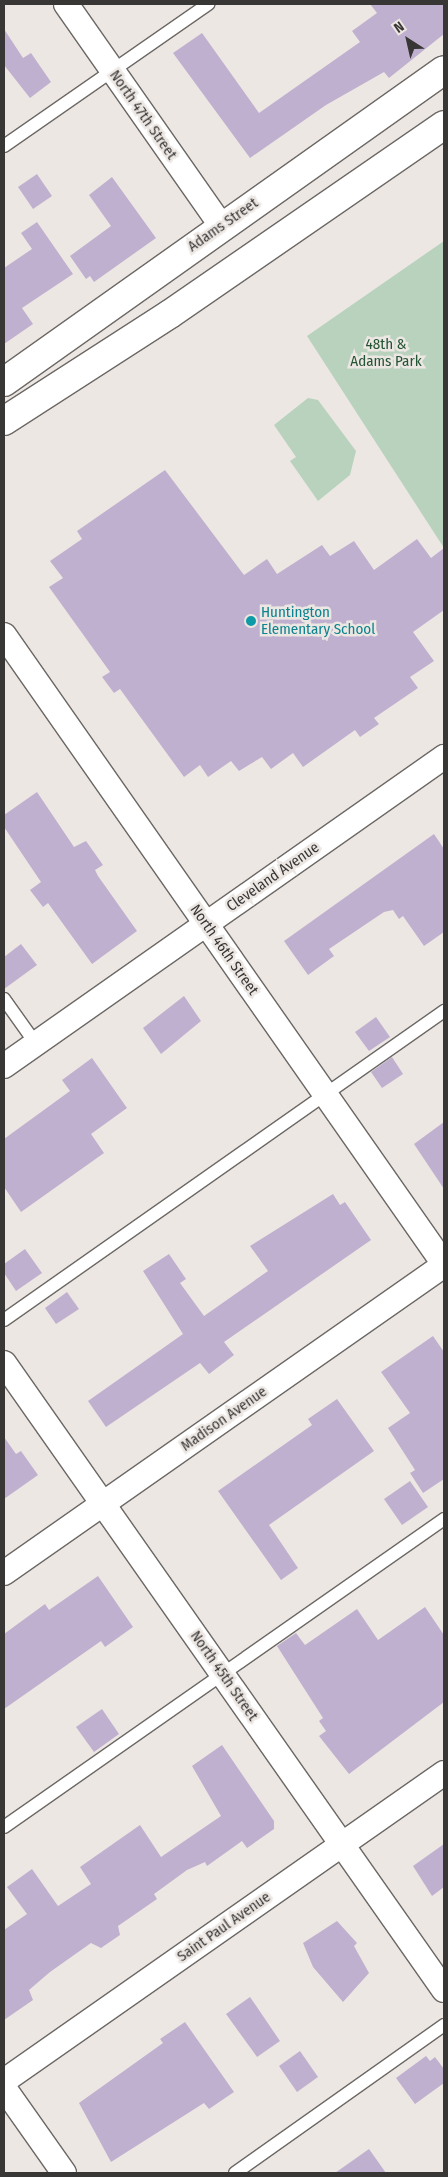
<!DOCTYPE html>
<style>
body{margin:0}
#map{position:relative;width:448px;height:2177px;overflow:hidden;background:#ece7e3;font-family:"Fira Sans Condensed",sans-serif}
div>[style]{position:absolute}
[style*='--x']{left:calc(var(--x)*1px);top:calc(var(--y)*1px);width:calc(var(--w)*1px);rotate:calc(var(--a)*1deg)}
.green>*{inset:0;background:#b8d2be}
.building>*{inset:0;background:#c0b0cf}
.roads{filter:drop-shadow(1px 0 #6c6865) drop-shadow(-1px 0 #6c6865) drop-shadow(0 1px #6c6865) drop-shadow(0 -1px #6c6865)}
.lane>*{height:12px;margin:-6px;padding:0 6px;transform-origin:6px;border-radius:6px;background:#fff}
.street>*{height:24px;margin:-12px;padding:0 12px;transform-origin:12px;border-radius:12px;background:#fff}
.secondary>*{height:28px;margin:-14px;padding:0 14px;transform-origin:14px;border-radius:14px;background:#fff}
.dots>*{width:14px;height:14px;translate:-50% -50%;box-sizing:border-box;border:2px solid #ece7e3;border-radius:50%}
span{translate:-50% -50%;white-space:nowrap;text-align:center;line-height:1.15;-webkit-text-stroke:5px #ece7e3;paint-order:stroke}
.street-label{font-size:15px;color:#393736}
.park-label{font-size:15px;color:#235434}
.culture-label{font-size:15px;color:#0d838f}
.left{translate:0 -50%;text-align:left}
.frame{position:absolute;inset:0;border:5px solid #393736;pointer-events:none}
.north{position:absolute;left:383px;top:15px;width:50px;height:50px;-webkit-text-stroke:4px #ece7e3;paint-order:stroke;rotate:325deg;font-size:14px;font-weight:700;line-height:20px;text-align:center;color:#393736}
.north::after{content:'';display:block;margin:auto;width:18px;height:22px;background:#393736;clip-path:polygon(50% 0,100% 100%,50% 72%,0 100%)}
</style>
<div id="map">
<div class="green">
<i style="clip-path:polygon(444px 241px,444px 548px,307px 336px)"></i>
<i style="clip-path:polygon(308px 398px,318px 400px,356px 451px,350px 475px,318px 501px,290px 461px,296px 457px,274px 425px)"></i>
</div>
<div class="building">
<i style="clip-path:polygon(370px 4px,444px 4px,444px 34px,389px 78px,384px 72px,326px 105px,250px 158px,173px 53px,202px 33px,259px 113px,360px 42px,352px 31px,377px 13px)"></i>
<i style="clip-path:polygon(4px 29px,23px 58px,31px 53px,51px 82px,30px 98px,4px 65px)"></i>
<i style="clip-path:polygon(37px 174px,52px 196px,33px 209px,18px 187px)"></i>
<i style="clip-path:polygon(112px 177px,156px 238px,94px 282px,90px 276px,86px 279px,70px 256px,111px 226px,89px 195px)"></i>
<i style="clip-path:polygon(37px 222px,73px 274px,22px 308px,33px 324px,4px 344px,4px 268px,32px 249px,21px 233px)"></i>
<i style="clip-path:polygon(165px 470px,244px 575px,267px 559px,277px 574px,322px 545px,330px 556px,354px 541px,374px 570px,417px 539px,431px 558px,444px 548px,444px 610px,413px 632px,434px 661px,410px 677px,418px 688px,374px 718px,379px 724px,360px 737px,355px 730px,303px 767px,293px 753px,271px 769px,262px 757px,239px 771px,231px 761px,208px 777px,200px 765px,184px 777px,120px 689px,114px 693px,102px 677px,110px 672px,49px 587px,63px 578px,50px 561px,82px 539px,77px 531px)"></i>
<i style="clip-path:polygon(37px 792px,74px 847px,86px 841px,103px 865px,95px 870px,98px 876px,137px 931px,92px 964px,48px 903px,43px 907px,30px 890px,41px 882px,4px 827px,4px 815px)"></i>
<i style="clip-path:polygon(434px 834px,444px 849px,444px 932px,424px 946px,403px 916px,399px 919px,393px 910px,384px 912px,329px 949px,334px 956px,308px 975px,284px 941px)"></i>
<i style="clip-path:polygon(21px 944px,37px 965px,4px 989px,4px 957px)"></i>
<i style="clip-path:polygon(184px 996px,201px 1021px,161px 1054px,143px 1028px)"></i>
<i style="clip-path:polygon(376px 1017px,390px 1037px,369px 1051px,355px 1032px)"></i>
<i style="clip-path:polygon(392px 1057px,403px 1074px,382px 1088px,371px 1072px)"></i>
<i style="clip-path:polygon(92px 1058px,127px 1108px,91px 1134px,104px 1153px,21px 1212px,4px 1187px,4px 1139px,70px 1091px,62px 1080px)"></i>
<i style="clip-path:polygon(444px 1122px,444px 1189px,414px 1144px)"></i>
<i style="clip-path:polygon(333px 1194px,340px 1205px,345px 1202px,371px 1240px,224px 1342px,234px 1355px,209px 1374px,200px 1363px,106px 1427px,88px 1401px,183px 1334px,143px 1271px,169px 1254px,186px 1279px,180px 1283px,204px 1316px,268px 1271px,250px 1246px)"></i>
<i style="clip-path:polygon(25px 1249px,42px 1273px,16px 1291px,4px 1273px,4px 1264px)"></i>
<i style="clip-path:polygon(67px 1292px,79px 1309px,56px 1324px,45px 1308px)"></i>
<i style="clip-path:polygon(433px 1336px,444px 1352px,444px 1479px,423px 1493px,410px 1473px,415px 1470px,388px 1428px,410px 1413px,381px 1372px)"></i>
<i style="clip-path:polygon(337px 1399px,374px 1451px,269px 1525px,298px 1568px,281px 1580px,218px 1491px,312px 1425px,308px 1419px)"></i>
<i style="clip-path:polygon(4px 1437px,16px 1454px,21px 1451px,38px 1475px,4px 1499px)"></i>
<i style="clip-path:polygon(410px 1481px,428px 1507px,402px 1525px,384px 1499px)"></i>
<i style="clip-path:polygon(98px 1576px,133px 1627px,105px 1647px,101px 1641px,4px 1709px,4px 1634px,45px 1604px,49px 1610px)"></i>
<i style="clip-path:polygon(425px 1607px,444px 1635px,444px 1702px,349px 1774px,319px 1736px,326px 1731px,319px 1721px,323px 1718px,277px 1646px,296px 1633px,305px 1645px,357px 1609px,378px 1640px)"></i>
<i style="clip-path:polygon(102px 1709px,119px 1734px,94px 1752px,76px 1727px)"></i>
<i style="clip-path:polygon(222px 1745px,274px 1821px,274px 1829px,247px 1848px,242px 1841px,207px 1866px,205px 1862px,187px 1870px,154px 1894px,157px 1899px,118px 1926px,120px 1935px,101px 1948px,91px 1943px,50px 1972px,29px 1990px,33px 2000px,4px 2020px,4px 1930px,27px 1914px,7px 1887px,32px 1869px,58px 1906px,91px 1884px,80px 1867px,140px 1825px,161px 1857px,221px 1816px,192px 1766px)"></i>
<i style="clip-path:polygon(444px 1844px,444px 1887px,432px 1896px,413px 1866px)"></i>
<i style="clip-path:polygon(337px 1921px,357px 1943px,354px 1946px,369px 1973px,343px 2002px,313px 1967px,303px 1943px)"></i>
<i style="clip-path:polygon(250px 1997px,280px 2041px,257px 2057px,226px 2014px)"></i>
<i style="clip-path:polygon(185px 2022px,234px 2092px,209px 2109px,204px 2103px,111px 2162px,79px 2103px,163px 2043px,160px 2039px)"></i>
<i style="clip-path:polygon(300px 2051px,318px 2077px,297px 2092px,279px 2066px)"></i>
<i style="clip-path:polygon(426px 2056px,430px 2061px,435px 2057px,444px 2069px,444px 2083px,415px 2104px,396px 2078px)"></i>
<i style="clip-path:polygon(369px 2149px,386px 2173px,335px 2173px)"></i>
</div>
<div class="roads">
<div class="lane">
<i style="--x:4;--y:146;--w:249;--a:-34.8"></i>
<i style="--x:4;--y:999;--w:55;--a:54.6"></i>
<i style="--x:4;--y:1320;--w:538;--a:-35.08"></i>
<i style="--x:4;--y:1827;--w:537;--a:-34.99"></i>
<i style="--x:235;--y:2173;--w:256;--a:-35.3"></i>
</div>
<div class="street">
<i style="--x:66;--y:4;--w:270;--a:55"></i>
<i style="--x:4;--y:635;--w:768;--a:55.03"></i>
<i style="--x:4;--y:1066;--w:538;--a:-35.08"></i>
<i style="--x:4;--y:1363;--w:766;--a:54.94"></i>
<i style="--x:4;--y:1573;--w:537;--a:-34.99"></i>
<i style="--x:4;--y:2081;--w:537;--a:-34.99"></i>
<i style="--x:4;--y:2088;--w:104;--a:54.8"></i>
</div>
<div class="secondary">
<i style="--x:4;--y:382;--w:539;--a:-35.34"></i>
<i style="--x:4;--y:421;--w:197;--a:-32.8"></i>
<i style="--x:170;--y:314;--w:333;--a:-34.6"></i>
</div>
</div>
<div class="dots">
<i style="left:251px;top:621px;background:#0f9aa8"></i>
</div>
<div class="street-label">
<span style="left:143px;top:115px;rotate:55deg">North 47th Street</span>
<span style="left:223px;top:225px;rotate:-35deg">Adams Street</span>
<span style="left:273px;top:877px;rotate:-35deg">Cleveland Avenue</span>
<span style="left:224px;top:950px;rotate:55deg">North 46th Street</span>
<span style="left:224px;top:1419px;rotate:-35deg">Madison Avenue</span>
<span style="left:224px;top:1676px;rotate:55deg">North 45th Street</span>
<span style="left:224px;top:1927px;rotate:-35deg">Saint Paul Avenue</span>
</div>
<div class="park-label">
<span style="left:386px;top:353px">48th &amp;<br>Adams Park</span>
</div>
<div class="culture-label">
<span class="left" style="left:261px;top:621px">Huntington<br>Elementary School</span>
</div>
<div class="frame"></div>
<div class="north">N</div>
</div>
